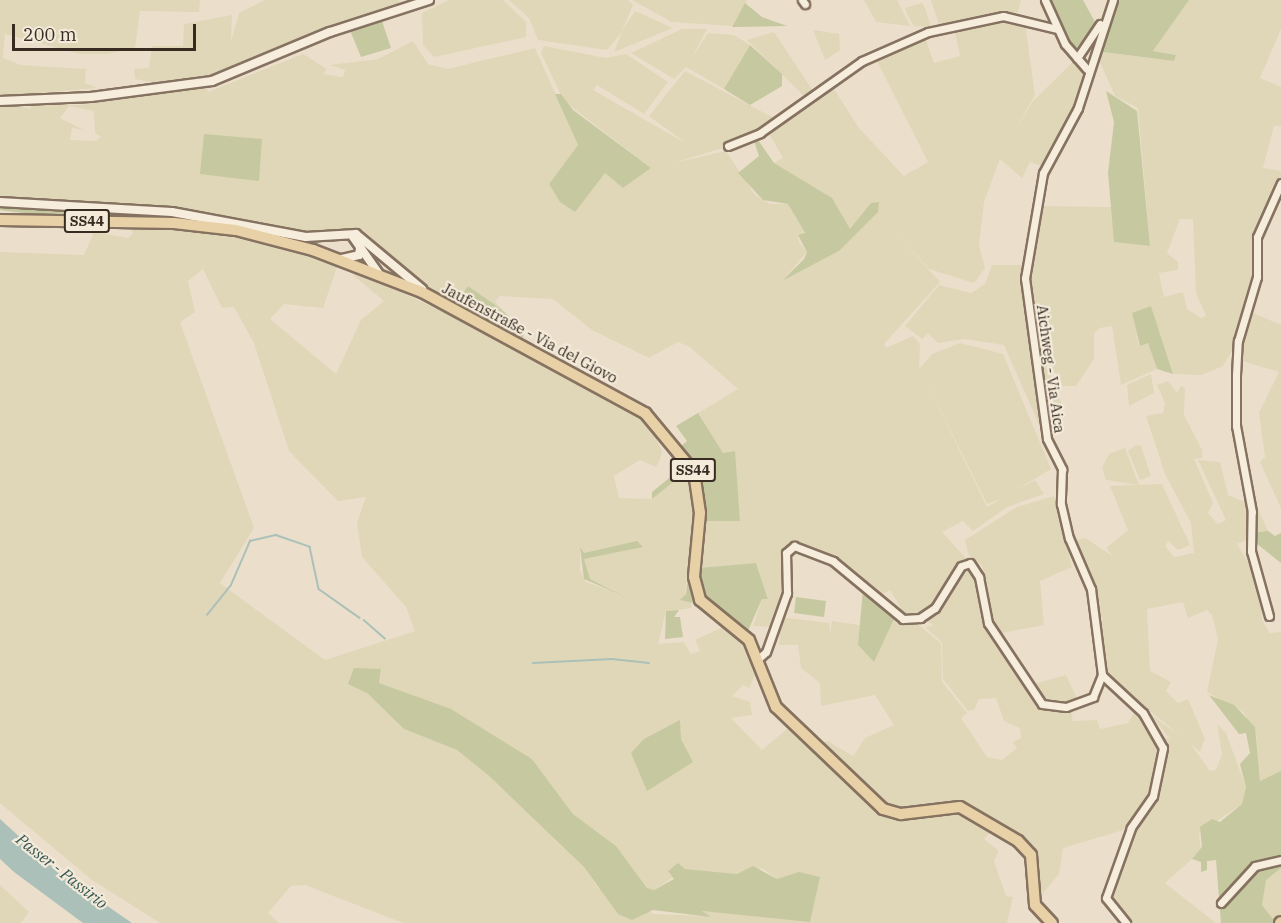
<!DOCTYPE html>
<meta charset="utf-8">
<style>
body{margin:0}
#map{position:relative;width:1281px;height:923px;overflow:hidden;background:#ebdfcb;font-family:"IBM Plex Serif",serif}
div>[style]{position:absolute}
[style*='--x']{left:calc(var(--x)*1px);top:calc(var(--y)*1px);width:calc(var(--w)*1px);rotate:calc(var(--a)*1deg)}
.farmland>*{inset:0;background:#e0d7b9}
.green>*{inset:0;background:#c6c89f}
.water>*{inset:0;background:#abc0b8}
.stream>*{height:1.5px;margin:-0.75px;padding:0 0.75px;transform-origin:0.75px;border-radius:0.75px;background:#abc0b8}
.roads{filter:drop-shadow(2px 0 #867260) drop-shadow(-2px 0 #867260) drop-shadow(0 2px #867260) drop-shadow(0 -2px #867260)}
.minor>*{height:7px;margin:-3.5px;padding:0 3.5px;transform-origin:3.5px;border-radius:3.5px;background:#f6eddd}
.tertiary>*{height:8px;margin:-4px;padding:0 4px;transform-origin:4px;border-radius:4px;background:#f6eddd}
.primary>*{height:10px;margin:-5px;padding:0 5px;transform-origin:5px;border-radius:5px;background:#e9d1a7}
span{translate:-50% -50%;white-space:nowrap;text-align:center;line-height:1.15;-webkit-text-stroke:4.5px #f3eada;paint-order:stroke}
.shield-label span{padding:2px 4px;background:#f3eada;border:2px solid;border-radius:4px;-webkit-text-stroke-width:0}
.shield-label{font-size:14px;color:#382c22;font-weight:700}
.street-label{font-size:15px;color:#382c22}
.water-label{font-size:16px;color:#335652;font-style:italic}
.scale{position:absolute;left:12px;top:24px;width:184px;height:27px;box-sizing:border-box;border:3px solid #382c22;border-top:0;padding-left:8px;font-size:18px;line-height:21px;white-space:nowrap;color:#382c22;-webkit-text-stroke:4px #f3eada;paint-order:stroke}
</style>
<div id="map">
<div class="farmland">
<i style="clip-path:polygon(0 0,200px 0,199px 12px,140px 11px,135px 48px,108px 54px,80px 54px,5px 34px,3px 58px,21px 65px,86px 69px,85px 83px,98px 88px,0 96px)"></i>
<i style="clip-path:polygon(265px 0,399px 0,400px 9px,242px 70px,151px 91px,151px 82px,135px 79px,134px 69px,149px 68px,152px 46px,183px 46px,184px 24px,232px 15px,231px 42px,239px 13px)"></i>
<i style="clip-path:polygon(449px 0,503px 0,526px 22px,526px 37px,434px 57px,423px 45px,422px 13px)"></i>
<i style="clip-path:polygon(509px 0,628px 0,633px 5px,622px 31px,635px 11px,673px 28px,614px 52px,622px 32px,607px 50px,538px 40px,529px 18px)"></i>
<i style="clip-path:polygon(632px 0,747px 0,732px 26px,672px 22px)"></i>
<i style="clip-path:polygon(864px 0,897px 0,910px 26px,876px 22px)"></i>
<i style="clip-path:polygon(931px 0,1021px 0,1018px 12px,939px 25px)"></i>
<i style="clip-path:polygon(evenodd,1189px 0,1281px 0,1281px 29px,1260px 78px,1281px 87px,1281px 126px,1274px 126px,1263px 168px,1281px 171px,1281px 195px,1275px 193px,1262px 218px,1249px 311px,1281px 325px,1281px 508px,1260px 462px,1265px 457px,1259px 413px,1279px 372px,1242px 361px,1240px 338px,1223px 366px,1201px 375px,1173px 374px,1151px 306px,1134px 321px,1139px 346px,1148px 343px,1157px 369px,1121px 385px,1112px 326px,1100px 328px,1094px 333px,1094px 359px,1076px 386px,1063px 386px,1040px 347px,1062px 405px,1049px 410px,1044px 399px,1025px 291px,1039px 206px,1112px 207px,1115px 242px,1150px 246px,1138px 108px,1115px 96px,1095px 51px,1174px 61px,1175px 55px,1153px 51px,1189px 0,1180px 219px,1193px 219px,1196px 293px,1206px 316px,1201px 318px,1187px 309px,1183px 292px,1164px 297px,1159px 273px,1178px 270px,1178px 262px,1167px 253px,1180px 219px)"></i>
<i style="clip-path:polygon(922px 3px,925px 8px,931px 27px,914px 26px,907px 14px,905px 8px)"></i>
<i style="clip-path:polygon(evenodd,1012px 20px,1025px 23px,1035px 95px,1014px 132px,1033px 101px,1075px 60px,1087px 69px,1081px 97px,1045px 167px,1030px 162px,1022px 178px,1000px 159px,984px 202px,979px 245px,985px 268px,974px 283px,929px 269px,888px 225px,940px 282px,884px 344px,886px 348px,913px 336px,920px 344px,919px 369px,932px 354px,960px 343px,1003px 354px,1051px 469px,1016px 490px,1035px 480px,1044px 494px,1007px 507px,973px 531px,963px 521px,942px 532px,972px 565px,986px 617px,1030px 685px,1066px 675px,1079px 703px,1073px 705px,1072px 721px,1097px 720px,1100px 729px,1128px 723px,1137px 708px,1162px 742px,1156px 786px,1166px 751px,1161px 737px,1170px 739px,1150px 714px,1190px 743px,1210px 771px,1216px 770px,1222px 754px,1217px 724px,1226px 733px,1246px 787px,1242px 804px,1199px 833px,1201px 851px,1165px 883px,1216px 923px,1126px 923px,1109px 908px,1106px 901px,1130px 828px,1063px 848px,1059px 874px,1043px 893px,1034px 892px,1030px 855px,992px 831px,984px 839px,999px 851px,994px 861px,1006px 896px,1013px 897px,1007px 923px,403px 923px,305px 885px,291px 886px,268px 913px,279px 923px,160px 923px,92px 880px,0 803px,0 252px,84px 255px,94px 232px,128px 238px,133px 233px,130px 227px,225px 232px,338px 264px,323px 308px,284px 304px,270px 319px,336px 374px,361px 320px,384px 301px,354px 276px,354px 270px,524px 350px,647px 418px,662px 451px,660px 460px,656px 467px,640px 460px,614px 476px,619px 498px,652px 499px,682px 475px,689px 482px,695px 513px,684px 601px,691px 602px,692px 608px,666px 611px,658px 644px,684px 642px,691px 654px,700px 651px,695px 640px,725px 626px,748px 644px,757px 671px,749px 688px,743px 685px,732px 696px,750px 702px,752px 715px,731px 718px,762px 750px,793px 724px,818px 744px,828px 741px,853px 756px,865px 738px,894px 725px,875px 695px,821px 706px,820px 683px,801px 668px,798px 645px,779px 645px,781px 617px,829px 623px,830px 634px,832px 621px,860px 625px,858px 645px,874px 661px,894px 619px,915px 622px,941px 643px,942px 682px,967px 713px,961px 718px,987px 757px,1002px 760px,1017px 748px,1013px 742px,1021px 738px,1020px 728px,1004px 721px,996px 698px,979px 699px,974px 710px,968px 711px,943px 679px,942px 642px,925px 627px,934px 626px,922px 617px,893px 613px,901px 608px,890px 590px,881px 595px,882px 600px,843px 568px,789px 548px,788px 586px,775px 627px,753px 626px,762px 599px,768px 598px,756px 563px,699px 568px,705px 521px,740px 521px,734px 451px,723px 454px,698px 413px,738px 389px,690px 347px,678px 342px,649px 358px,592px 330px,553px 299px,500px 296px,495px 301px,501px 309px,468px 286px,456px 304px,416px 279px,363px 230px,302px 233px,174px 209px,0 198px,0 101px,31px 109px,31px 105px,81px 105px,207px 86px,208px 92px,303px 54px,327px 69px,323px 74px,343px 77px,345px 70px,330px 65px,378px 59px,413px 41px,428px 64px,447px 69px,535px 48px,578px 145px,549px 184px,606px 173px,623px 188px,651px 168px,564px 101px,541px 53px,544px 46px,606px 58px,626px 54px,668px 82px,644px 114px,597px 85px,593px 90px,687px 144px,649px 116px,685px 71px,774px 118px,740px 143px,673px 163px,726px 151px,755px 195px,770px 204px,788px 204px,805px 234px,798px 235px,799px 242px,807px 252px,782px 281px,839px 251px,875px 206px,850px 230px,832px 199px,774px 163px,783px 158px,767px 130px,831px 84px,858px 127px,904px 176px,928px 162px,875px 57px,925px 37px,934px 63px,960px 56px,955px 32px,1012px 20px,69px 106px,94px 111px,95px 133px,101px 137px,96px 141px,70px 140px,72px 128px,84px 130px,60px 118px,69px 106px,1012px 20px,203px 269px,222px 308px,234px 307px,254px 343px,289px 451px,338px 501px,366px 497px,357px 523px,362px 557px,406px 607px,415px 631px,325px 660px,220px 583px,254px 528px,180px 322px,195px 312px,188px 281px,203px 269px,1012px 20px,921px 371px,987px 504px,1001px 499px,987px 507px,921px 371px,1012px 20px,625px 546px,642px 547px,584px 559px,590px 579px,622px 594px,586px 582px,580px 570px,580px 547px,584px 553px,625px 546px,1012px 20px,354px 669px,381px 669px,379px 683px,451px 710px,532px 759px,573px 814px,616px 846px,647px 888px,654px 890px,685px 869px,737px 874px,762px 868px,777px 879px,799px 872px,714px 912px,699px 911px,708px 916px,654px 914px,598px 888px,584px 867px,488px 775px,457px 750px,404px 729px,367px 693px,354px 669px)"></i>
<i style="clip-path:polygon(682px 29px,707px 29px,691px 59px,708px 33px,734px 35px,750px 45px,724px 89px,686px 67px,674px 79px,631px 53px)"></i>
<i style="clip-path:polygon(813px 30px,839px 34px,840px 50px,825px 60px)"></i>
<i style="clip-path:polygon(774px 32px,813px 91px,805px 97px,747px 40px)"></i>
<i style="clip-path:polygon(992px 265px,1023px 265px,1042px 431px,1004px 345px,964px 339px,938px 343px,928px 333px,922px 339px,905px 326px,939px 285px,971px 293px,985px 284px)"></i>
<i style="clip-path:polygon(1151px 374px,1154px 393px,1129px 406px,1127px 385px)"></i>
<i style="clip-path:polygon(1168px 381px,1177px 393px,1181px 386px,1185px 388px,1184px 415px,1202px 450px,1202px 458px,1194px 459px,1213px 503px,1208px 513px,1218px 524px,1226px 520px,1198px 460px,1220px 462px,1228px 495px,1257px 507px,1268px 531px,1237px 544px,1258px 580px,1262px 620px,1270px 633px,1281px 632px,1281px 771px,1260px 782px,1256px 732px,1243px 712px,1207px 692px,1218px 639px,1212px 615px,1207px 610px,1188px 618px,1183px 602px,1147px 609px,1150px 671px,1171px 682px,1166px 691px,1178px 703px,1188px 699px,1205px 739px,1200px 752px,1145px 707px,1116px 693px,1102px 675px,1095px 622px,1103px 621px,1070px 542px,1085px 538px,1113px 556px,1106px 548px,1128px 530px,1110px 486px,1162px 484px,1190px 545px,1178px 550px,1168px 541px,1165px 546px,1174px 557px,1194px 553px,1191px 523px,1165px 474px,1146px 416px,1163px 413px,1165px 403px,1157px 385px)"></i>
<i style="clip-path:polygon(1136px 445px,1141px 446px,1151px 476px,1140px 480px,1128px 451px)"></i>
<i style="clip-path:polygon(1125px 448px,1139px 485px,1106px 480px,1102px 467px,1109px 454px)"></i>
<i style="clip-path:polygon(1054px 496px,1072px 567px,1040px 581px,1044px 625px,1002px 633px,994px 627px,982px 566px,968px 554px,965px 540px,1017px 507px)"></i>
<i style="clip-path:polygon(1281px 868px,1281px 919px,1276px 923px,1262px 905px,1266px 879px)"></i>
<i style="clip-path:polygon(0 885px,29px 912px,21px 923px,0 923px)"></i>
</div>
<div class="green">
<i style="clip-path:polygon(1048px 0,1083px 0,1096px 24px,1074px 51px)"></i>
<i style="clip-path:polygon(1113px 0,1189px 0,1153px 51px,1176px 55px,1174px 61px,1095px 51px)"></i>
<i style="clip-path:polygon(745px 3px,762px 17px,787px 26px,732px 27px)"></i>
<i style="clip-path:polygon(381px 18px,391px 48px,361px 57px,349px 28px)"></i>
<i style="clip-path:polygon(750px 45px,782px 74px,782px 86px,750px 105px,724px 89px)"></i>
<i style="clip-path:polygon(1106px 91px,1137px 111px,1150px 246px,1114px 242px,1108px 173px,1114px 122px)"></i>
<i style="clip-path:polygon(555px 94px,561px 94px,573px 110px,651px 168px,623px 188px,605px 173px,575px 212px,560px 202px,549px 184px,578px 145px)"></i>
<i style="clip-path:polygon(204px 134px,262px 139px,259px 181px,200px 174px)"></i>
<i style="clip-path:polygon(758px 140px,774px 163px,832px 198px,850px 229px,871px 203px,879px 202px,878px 212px,839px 251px,782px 281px,804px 259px,807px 252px,798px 235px,805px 233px,788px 204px,763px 200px,738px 173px,759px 156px,754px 141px)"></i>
<i style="clip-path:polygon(0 205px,182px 217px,182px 218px,47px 216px,0 210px)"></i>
<i style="clip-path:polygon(468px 286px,501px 309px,524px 331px,523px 338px,456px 304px)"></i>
<i style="clip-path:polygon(1151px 306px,1173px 374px,1157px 369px,1148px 343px,1140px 346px,1132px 313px)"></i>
<i style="clip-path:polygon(698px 413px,723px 453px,735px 451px,740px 521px,705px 521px,699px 470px,681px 446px,687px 441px,676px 426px)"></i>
<i style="clip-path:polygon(684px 466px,693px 485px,697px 519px,693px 603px,680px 600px,686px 594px,695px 513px,690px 482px,682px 475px,652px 499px,652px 492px)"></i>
<i style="clip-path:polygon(1268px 531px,1275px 536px,1281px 533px,1281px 563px,1252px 540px,1252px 533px)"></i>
<i style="clip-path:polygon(637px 541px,643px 547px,584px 559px,590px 579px,624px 596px,584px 579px,580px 547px,584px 553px)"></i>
<i style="clip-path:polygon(756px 563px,768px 599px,762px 599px,747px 633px,708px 604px,699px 568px)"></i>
<i style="clip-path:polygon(863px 589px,894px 619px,874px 662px,858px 645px)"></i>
<i style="clip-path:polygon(796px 597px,826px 601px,824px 617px,794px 613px)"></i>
<i style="clip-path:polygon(679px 610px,674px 617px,680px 617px,683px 637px,665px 639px,666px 611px)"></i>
<i style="clip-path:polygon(354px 668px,381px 669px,379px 683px,451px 709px,532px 759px,573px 814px,616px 846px,647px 888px,654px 890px,674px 879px,668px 871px,678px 863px,685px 869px,737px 874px,753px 866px,777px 879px,799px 872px,820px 877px,810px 922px,702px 911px,711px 917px,653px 910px,632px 920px,618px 914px,584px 867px,488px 775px,457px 750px,404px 729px,367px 693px,348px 684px)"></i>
<i style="clip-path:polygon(1209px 695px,1234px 705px,1255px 727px,1260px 781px,1281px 771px,1281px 868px,1266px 880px,1262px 905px,1276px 923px,1221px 923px,1216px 860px,1207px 861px,1207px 870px,1201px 872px,1201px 862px,1192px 859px,1202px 847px,1200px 827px,1212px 819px,1220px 822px,1242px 804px,1246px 787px,1240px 764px,1250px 753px,1246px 733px,1239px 734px)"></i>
<i style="clip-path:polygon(680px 720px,681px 739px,693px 762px,647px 791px,631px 753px,644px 739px)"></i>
</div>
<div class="water">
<i style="clip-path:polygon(0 819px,58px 872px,132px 923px,83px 923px,14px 872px,0 859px)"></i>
</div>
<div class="stream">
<i style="--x:207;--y:615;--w:38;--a:-51"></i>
<i style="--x:231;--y:585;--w:48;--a:-66.6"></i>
<i style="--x:250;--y:541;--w:27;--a:-13"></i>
<i style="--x:276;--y:535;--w:36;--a:19"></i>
<i style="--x:310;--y:547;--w:43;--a:77.9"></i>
<i style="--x:319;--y:589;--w:50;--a:35.3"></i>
<i style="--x:364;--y:620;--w:28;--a:41"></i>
<i style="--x:533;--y:663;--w:79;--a:-2.9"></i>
<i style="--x:612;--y:659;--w:37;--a:6"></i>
</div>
<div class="roads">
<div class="minor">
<i style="--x:802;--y:0;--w:5;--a:53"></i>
<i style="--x:1045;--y:0;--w:48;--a:65.6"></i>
<i style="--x:1065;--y:44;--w:33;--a:49"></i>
<i style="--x:1113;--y:0;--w:114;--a:108"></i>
<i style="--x:1078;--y:108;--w:74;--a:118.3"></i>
<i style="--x:1043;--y:173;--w:107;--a:99.7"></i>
<i style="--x:1025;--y:278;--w:162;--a:82.2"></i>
<i style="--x:1047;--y:439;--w:34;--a:63"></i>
<i style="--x:1062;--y:469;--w:35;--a:92"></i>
<i style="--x:1061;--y:504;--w:35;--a:77"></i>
<i style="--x:1069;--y:538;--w:56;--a:66.7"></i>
<i style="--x:1091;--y:589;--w:87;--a:82.7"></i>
<i style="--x:1102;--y:675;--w:56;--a:42.8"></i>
<i style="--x:1143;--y:713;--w:40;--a:60.3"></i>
<i style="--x:1163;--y:748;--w:49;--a:101.8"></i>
<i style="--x:1153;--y:796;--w:39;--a:125"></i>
<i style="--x:1131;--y:828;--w:74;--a:109.7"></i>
<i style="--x:1106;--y:898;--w:32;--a:51"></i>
<i style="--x:1077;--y:58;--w:41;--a:-55.9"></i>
<i style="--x:728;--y:146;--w:35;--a:-22"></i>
<i style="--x:760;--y:133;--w:125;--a:-35.2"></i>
<i style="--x:862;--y:61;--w:72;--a:-23.7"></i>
<i style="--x:928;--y:32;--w:77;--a:-12"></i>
<i style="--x:1003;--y:16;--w:56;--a:13.5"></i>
<i style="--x:1269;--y:616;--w:67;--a:-105.5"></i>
<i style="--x:1251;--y:551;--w:39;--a:-89"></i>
<i style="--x:1252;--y:512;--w:87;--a:-100.5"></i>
<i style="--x:1236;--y:426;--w:51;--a:-90"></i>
<i style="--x:1236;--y:375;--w:34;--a:-87"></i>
<i style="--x:1238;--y:341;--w:67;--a:-73.5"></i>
<i style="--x:1257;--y:277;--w:40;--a:-90"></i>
<i style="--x:1257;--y:237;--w:59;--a:-66"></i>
<i style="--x:759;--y:658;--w:9;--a:-41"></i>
<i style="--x:766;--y:652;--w:63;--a:-70.4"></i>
<i style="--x:787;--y:593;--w:40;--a:-91.4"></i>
<i style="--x:786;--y:553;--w:11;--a:-41"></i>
<i style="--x:794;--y:546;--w:42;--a:21"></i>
<i style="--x:833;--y:561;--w:91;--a:39.6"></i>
<i style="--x:903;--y:619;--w:17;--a:-3"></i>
<i style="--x:920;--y:618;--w:18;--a:-34"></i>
<i style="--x:935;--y:608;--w:49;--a:-58.2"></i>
<i style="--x:961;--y:566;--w:9;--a:-18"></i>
<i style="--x:970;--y:563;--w:17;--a:57"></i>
<i style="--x:979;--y:577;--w:47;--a:78.9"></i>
<i style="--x:988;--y:623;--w:97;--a:56.3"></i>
<i style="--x:1042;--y:704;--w:24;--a:7"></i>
<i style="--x:1066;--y:707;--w:29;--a:-20"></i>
<i style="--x:1093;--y:697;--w:24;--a:-68"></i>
<i style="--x:1221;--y:903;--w:50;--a:-47.4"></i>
<i style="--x:1255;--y:866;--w:27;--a:-13"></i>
</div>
<div class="tertiary">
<i style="--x:0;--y:101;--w:91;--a:-2.5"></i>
<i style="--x:91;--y:97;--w:122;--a:-7.5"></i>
<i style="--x:212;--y:81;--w:128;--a:-22.6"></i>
<i style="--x:330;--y:32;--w:104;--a:-17.9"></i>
<i style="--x:0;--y:202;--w:172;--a:3.3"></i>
<i style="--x:172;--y:212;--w:136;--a:10.6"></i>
<i style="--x:306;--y:237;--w:50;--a:-3.4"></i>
<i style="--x:356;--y:234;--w:86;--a:39.8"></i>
<i style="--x:353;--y:237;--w:45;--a:54.9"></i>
<i style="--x:342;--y:259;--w:17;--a:-13"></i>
<i style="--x:359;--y:255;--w:13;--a:-81"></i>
</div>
<div class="primary">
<i style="--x:0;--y:220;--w:174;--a:1"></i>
<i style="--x:174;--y:223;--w:62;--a:6.4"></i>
<i style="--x:236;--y:230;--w:80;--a:14.6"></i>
<i style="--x:313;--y:250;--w:117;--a:21.1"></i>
<i style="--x:422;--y:292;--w:254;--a:28.5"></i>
<i style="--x:645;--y:413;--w:77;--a:50.3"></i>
<i style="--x:694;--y:472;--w:41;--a:81.7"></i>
<i style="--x:700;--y:513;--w:64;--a:95.4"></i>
<i style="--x:694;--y:577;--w:24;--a:75"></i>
<i style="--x:700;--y:600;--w:63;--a:39.2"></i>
<i style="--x:749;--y:640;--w:72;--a:68.1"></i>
<i style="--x:776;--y:707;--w:148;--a:43.6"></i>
<i style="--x:883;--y:809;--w:19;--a:16"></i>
<i style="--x:901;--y:814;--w:59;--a:-6.8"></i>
<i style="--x:960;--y:807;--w:67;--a:30.4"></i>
<i style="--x:1018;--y:841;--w:19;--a:47"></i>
<i style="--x:1031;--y:855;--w:50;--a:85.4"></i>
<i style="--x:1035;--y:905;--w:25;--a:47"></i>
<i style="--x:1280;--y:923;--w:1;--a:-45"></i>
</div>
</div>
<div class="shield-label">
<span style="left:87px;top:221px">SS44</span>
<span style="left:693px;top:470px">SS44</span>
</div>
<div class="street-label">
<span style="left:530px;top:333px;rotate:28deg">Jaufenstraße - Via del Giovo</span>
<span style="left:1051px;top:369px;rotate:82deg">Aichweg - Via Aica</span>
</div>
<div class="water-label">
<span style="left:62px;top:871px;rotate:38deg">Passer - Passirio</span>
</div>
<div class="scale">200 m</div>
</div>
